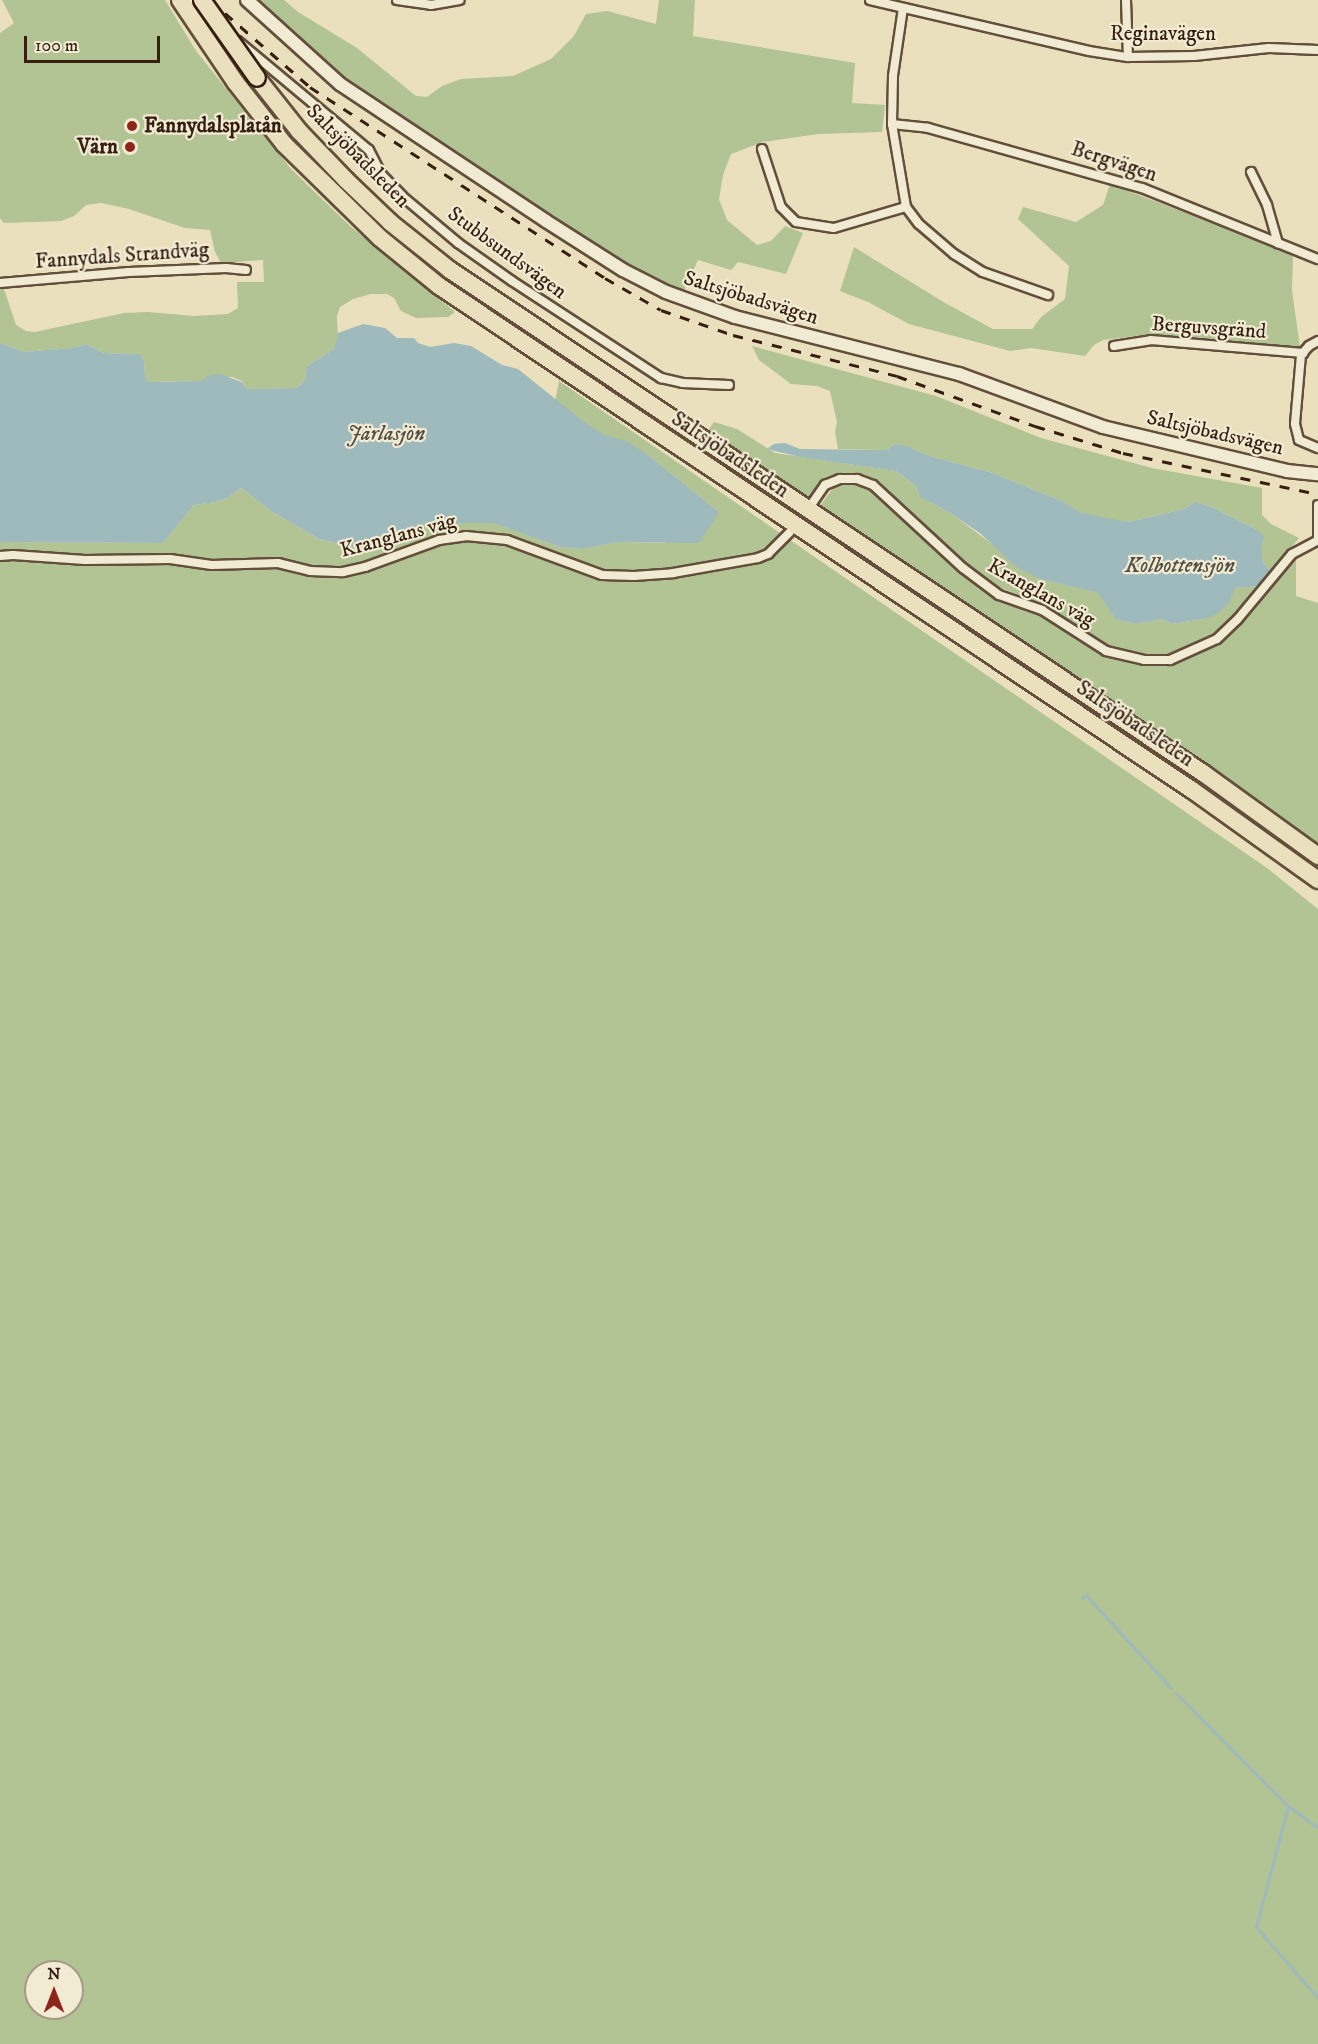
<!DOCTYPE html>
<meta charset="utf-8">
<style>
body{margin:0}
#map{position:relative;width:1318px;height:2044px;overflow:hidden;background:#eae0bd;font-family:"IM FELL DW Pica",serif}
div>[style]{position:absolute}
[style*='--x']{left:calc(var(--x)*1px);top:calc(var(--y)*1px);width:calc(var(--w)*1px);rotate:calc(var(--a)*1deg)}
.green>*{inset:0;background:#b2c394}
.water>*{inset:0;background:#9ebabc}
.stream>*{height:3px;margin:-1.5px;padding:0 1.5px;transform-origin:1.5px;border-radius:1.5px;background:#9ebabc}
.roads{filter:drop-shadow(2px 0 #634f3b) drop-shadow(-2px 0 #634f3b) drop-shadow(0 2px #634f3b) drop-shadow(0 -2px #634f3b)}
.street>*{height:8px;margin:-4px;padding:0 4px;transform-origin:4px;border-radius:4px;background:#f1ebd4}
.secondary>*{height:12px;margin:-6px;padding:0 6px;transform-origin:6px;border-radius:6px;background:#f1ebd4}
.highway>*{height:16px;margin:-8px;padding:0 8px;transform-origin:8px;border-radius:8px;background:#eae0bd}
.rail>*{height:3px;margin-top:-1.5px;transform-origin:0;background:repeating-linear-gradient(90deg,#361f10 0 10px,transparent 0 20px)}
.bridges{filter:drop-shadow(2px 0 #361f10) drop-shadow(-2px 0 #361f10) drop-shadow(0 2px #361f10) drop-shadow(0 -2px #361f10)}
.highway-bridge>*{height:16px;margin:-8px;padding:0 8px;transform-origin:8px;border-radius:8px;background:#eae0bd}
.dots>*{width:16px;height:16px;translate:-50% -50%;box-sizing:border-box;border:3px solid #f1ebd4;border-radius:50%}
span{translate:-50% -50%;white-space:nowrap;text-align:center;line-height:1.15;-webkit-text-stroke:4.5px #f1ebd4;paint-order:stroke}
.street-label{font-size:21px;color:#361f10}
.poi-label{font-size:21px;color:#361f10;font-weight:700}
.left{translate:0 -50%;text-align:left}
.right{translate:-100% -50%;text-align:right}
.water-label{font-size:22px;color:#554e44;font-style:italic}
.north{position:absolute;left:24px;top:1960px;width:60px;height:60px;box-sizing:border-box;background:#f1ebd4;border:2px solid #a69986;border-radius:50%;rotate:0deg;font-size:16px;font-weight:700;line-height:24px;text-align:center;color:#361f10}
.north::after{content:'';display:block;margin:auto;width:21px;height:27px;background:#8f2418;clip-path:polygon(50% 0,100% 100%,50% 72%,0 100%)}
.scale{position:absolute;left:24px;top:36px;width:136px;height:27px;box-sizing:border-box;border:3px solid #361f10;border-top:0;padding-left:8px;font-size:18px;line-height:21px;white-space:nowrap;color:#361f10;-webkit-text-stroke:4px #f1ebd4;paint-order:stroke}
</style>
<div id="map">
<div class="green">
<i style="clip-path:polygon(2px 0,165px 0,196px 51px,291px 169px,350px 226px,455px 312px,448px 317px,416px 318px,401px 311px,394px 298px,387px 294px,371px 294px,353px 299px,340px 307px,337px 316px,338px 340px,334px 349px,307px 366px,305px 380px,297px 388px,247px 389px,242px 381px,232px 377px,203px 381px,149px 382px,145px 376px,144px 360px,140px 354px,104px 353px,86px 344px,73px 348px,23px 352px,0 343px,0 289px,4px 289px,16px 325px,26px 331px,35px 332px,124px 313px,148px 312px,194px 316px,228px 314px,238px 308px,237px 282px,264px 282px,263px 260px,221px 263px,215px 252px,210px 230px,185px 228px,129px 209px,101px 203px,86px 205px,74px 216px,61px 221px,4px 223px,0 218px,0 33px,14px 23px)"></i>
<i style="clip-path:polygon(255px 0,284px 0,298px 12px,357px 48px,416px 96px,427px 97px,442px 86px,461px 79px,513px 76px,551px 59px,574px 36px,586px 14px,607px 11px,656px 24px,659px 0,695px 0,693px 36px,855px 63px,852px 103px,885px 105px,882px 132px,818px 134px,763px 142px,731px 154px,723px 175px,719px 199px,727px 220px,757px 245px,771px 241px,785px 226px,803px 233px,786px 274px,738px 262px,731px 270px,698px 260px,683px 293px,620px 263px,366px 96px,325px 67px)"></i>
<i style="clip-path:polygon(1110px 184px,1293px 254px,1292px 290px,1300px 348px,1151px 334px,1103px 340px,1094px 345px,1085px 356px,1031px 348px,1010px 351px,909px 324px,868px 302px,840px 291px,854px 247px,945px 303px,993px 329px,1032px 329px,1041px 317px,1065px 299px,1069px 266px,1018px 219px,1023px 207px,1076px 222px,1103px 205px)"></i>
<i style="clip-path:polygon(752px 346px,936px 396px,1041px 438px,1152px 468px,1262px 488px,1262px 515px,1271px 524px,1299px 538px,1278px 564px,1270px 570px,1263px 563px,1256px 529px,1209px 506px,1195px 502px,1184px 509px,1129px 522px,1105px 519px,1080px 512px,1064px 502px,993px 473px,930px 456px,904px 445px,894px 444px,887px 450px,838px 449px,835px 432px,837px 422px,830px 391px,817px 386px,791px 384px,759px 360px)"></i>
<i style="clip-path:polygon(evenodd,559px 381px,1267px 868px,1318px 909px,1318px 2044px,0 2044px,0 542px,163px 543px,194px 505px,216px 502px,229px 497px,241px 488px,271px 511px,319px 539px,353px 547px,428px 523px,494px 523px,560px 547px,582px 549px,619px 542px,664px 543px,719px 512px,647px 454px,577px 427px,555px 402px,559px 381px,36px 1972px,72px 1972px,72px 2008px,36px 2008px,36px 1972px)"></i>
<i style="clip-path:polygon(714px 422px,737px 429px,775px 453px,896px 471px,915px 485px,920px 497px,952px 514px,1029px 572px,1040px 579px,1099px 593px,1117px 619px,1136px 624px,1163px 619px,1172px 624px,1204px 619px,1235px 588px,1261px 586px,1235px 618px,1217px 634px,1169px 657px,1144px 656px,1108px 647px,1045px 605px,999px 587px,966px 565px,879px 481px,862px 474px,847px 473px,834px 476px,822px 483px,809px 500px,707px 432px)"></i>
<i style="clip-path:polygon(855px 483px,870px 490px,959px 570px,997px 599px,1039px 613px,1105px 655px,1143px 664px,1168px 664px,1194px 656px,1219px 642px,1240px 623px,1296px 558px,1296px 596px,1318px 603px,1318px 845px,1131px 712px,819px 507px,833px 488px,841px 484px)"></i>
</div>
<div class="water">
<i style="clip-path:polygon(363px 324px,385px 328px,397px 338px,414px 338px,418px 343px,430px 347px,454px 343px,471px 346px,502px 365px,518px 369px,584px 422px,604px 435px,626px 441px,647px 454px,719px 512px,699px 543px,619px 542px,582px 549px,560px 547px,493px 523px,428px 523px,353px 547px,319px 539px,271px 511px,241px 488px,229px 497px,216px 502px,194px 505px,163px 543px,0 542px,0 343px,23px 352px,73px 348px,86px 344px,104px 353px,140px 354px,144px 360px,145px 376px,149px 382px,202px 381px,208px 376px,219px 374px,242px 382px,247px 389px,297px 388px,305px 380px,307px 366px,334px 349px,338px 333px)"></i>
<i style="clip-path:polygon(785px 443px,800px 449px,876px 450px,887px 450px,894px 444px,904px 445px,930px 456px,993px 473px,1064px 502px,1080px 512px,1105px 518px,1129px 522px,1184px 509px,1195px 502px,1209px 506px,1256px 529px,1264px 536px,1261px 550px,1263px 563px,1270px 570px,1269px 576px,1261px 586px,1235px 588px,1229px 603px,1215px 615px,1204px 619px,1172px 624px,1163px 619px,1136px 624px,1116px 619px,1098px 593px,1040px 579px,1015px 566px,981px 534px,952px 514px,920px 497px,915px 485px,896px 471px,800px 457px,767px 449px,774px 444px)"></i>
</div>
<div class="stream">
<i style="--x:1082;--y:1598;--w:5;--a:-37"></i>
<i style="--x:1086;--y:1595;--w:126;--a:47.6"></i>
<i style="--x:1176;--y:1693;--w:159;--a:45.3"></i>
<i style="--x:1288;--y:1806;--w:37;--a:36"></i>
<i style="--x:1288;--y:1806;--w:125;--a:104.8"></i>
<i style="--x:1256;--y:1927;--w:94;--a:48.9"></i>
</div>
<div class="roads">
<div class="street">
<i style="--x:189;--y:0;--w:21;--a:39"></i>
<i style="--x:397;--y:0;--w:34;--a:8"></i>
<i style="--x:431;--y:5;--w:29;--a:-10"></i>
<i style="--x:870;--y:0;--w:225;--a:13.1"></i>
<i style="--x:1089;--y:51;--w:39;--a:9"></i>
<i style="--x:1128;--y:57;--w:66;--a:-0.9"></i>
<i style="--x:1194;--y:56;--w:75;--a:-6.1"></i>
<i style="--x:1269;--y:48;--w:49;--a:2.3"></i>
<i style="--x:1126;--y:0;--w:57;--a:88"></i>
<i style="--x:903;--y:8;--w:69;--a:98.4"></i>
<i style="--x:893;--y:76;--w:48;--a:91.2"></i>
<i style="--x:892;--y:124;--w:84;--a:80.4"></i>
<i style="--x:906;--y:207;--w:21;--a:53"></i>
<i style="--x:919;--y:224;--w:46;--a:40.6"></i>
<i style="--x:954;--y:254;--w:34;--a:32"></i>
<i style="--x:983;--y:272;--w:69;--a:19.5"></i>
<i style="--x:238;--y:41;--w:170;--a:39.8"></i>
<i style="--x:369;--y:150;--w:28;--a:63"></i>
<i style="--x:382;--y:175;--w:29;--a:46"></i>
<i style="--x:402;--y:196;--w:73;--a:40"></i>
<i style="--x:458;--y:243;--w:66;--a:35.1"></i>
<i style="--x:512;--y:281;--w:178;--a:33.1"></i>
<i style="--x:661;--y:378;--w:22;--a:13"></i>
<i style="--x:682;--y:383;--w:47;--a:2.4"></i>
<i style="--x:892;--y:124;--w:36;--a:6"></i>
<i style="--x:928;--y:128;--w:222;--a:15.7"></i>
<i style="--x:1142;--y:188;--w:190;--a:22"></i>
<i style="--x:762;--y:149;--w:61;--a:71.9"></i>
<i style="--x:781;--y:207;--w:21;--a:45"></i>
<i style="--x:796;--y:222;--w:38;--a:9"></i>
<i style="--x:834;--y:228;--w:75;--a:-16.3"></i>
<i style="--x:1251;--y:172;--w:37;--a:64"></i>
<i style="--x:1267;--y:205;--w:40;--a:74"></i>
<i style="--x:0;--y:283;--w:129;--a:-4.9"></i>
<i style="--x:129;--y:272;--w:97;--a:-2.4"></i>
<i style="--x:226;--y:268;--w:20;--a:6"></i>
<i style="--x:1318;--y:341;--w:10;--a:151"></i>
<i style="--x:1309;--y:346;--w:12;--a:132"></i>
<i style="--x:1301;--y:355;--w:69;--a:95"></i>
<i style="--x:1295;--y:424;--w:16;--a:76"></i>
<i style="--x:1299;--y:440;--w:21;--a:23"></i>
<i style="--x:1114;--y:346;--w:37;--a:-9"></i>
<i style="--x:1151;--y:340;--w:153;--a:4.9"></i>
<i style="--x:813;--y:502;--w:21;--a:-55"></i>
<i style="--x:825;--y:485;--w:16;--a:-22"></i>
<i style="--x:840;--y:479;--w:17;--a:0"></i>
<i style="--x:857;--y:479;--w:17;--a:21"></i>
<i style="--x:873;--y:485;--w:122;--a:42.7"></i>
<i style="--x:963;--y:568;--w:45;--a:36.9"></i>
<i style="--x:999;--y:595;--w:46;--a:19.2"></i>
<i style="--x:1042;--y:610;--w:76;--a:32.6"></i>
<i style="--x:1106;--y:651;--w:39;--a:13"></i>
<i style="--x:1144;--y:660;--w:26;--a:0"></i>
<i style="--x:1170;--y:660;--w:51;--a:-24.1"></i>
<i style="--x:1217;--y:639;--w:28;--a:-44"></i>
<i style="--x:1237;--y:620;--w:86;--a:-50.2"></i>
<i style="--x:1292;--y:554;--w:30;--a:-28"></i>
<i style="--x:1318;--y:505;--w:33;--a:90"></i>
<i style="--x:0;--y:556;--w:13;--a:-4"></i>
<i style="--x:13;--y:555;--w:72;--a:4"></i>
<i style="--x:85;--y:560;--w:85;--a:-0.7"></i>
<i style="--x:170;--y:559;--w:42;--a:8.1"></i>
<i style="--x:212;--y:565;--w:66;--a:-1.7"></i>
<i style="--x:278;--y:563;--w:33;--a:14"></i>
<i style="--x:310;--y:571;--w:33;--a:2"></i>
<i style="--x:343;--y:572;--w:23;--a:-13"></i>
<i style="--x:365;--y:567;--w:79;--a:-20"></i>
<i style="--x:439;--y:540;--w:27;--a:-8"></i>
<i style="--x:466;--y:536;--w:41;--a:5.6"></i>
<i style="--x:507;--y:540;--w:101;--a:20.2"></i>
<i style="--x:602;--y:575;--w:32;--a:2"></i>
<i style="--x:634;--y:576;--w:39;--a:-4"></i>
<i style="--x:673;--y:573;--w:86;--a:-10"></i>
<i style="--x:758;--y:558;--w:11;--a:-22"></i>
<i style="--x:768;--y:554;--w:30;--a:-45"></i>
</div>
<div class="secondary">
<i style="--x:247;--y:0;--w:125;--a:42.1"></i>
<i style="--x:340;--y:84;--w:247;--a:33.6"></i>
<i style="--x:546;--y:221;--w:91;--a:32.5"></i>
<i style="--x:623;--y:270;--w:48;--a:27.1"></i>
<i style="--x:666;--y:292;--w:73;--a:19.9"></i>
<i style="--x:735;--y:317;--w:231;--a:14.3"></i>
<i style="--x:959;--y:374;--w:153;--a:20.2"></i>
<i style="--x:1103;--y:427;--w:189;--a:13.4"></i>
<i style="--x:1287;--y:471;--w:31;--a:6"></i>
</div>
<div class="highway">
<i style="--x:180;--y:0;--w:100;--a:56"></i>
<i style="--x:236;--y:83;--w:78;--a:51.8"></i>
<i style="--x:284;--y:144;--w:134;--a:44.4"></i>
<i style="--x:380;--y:238;--w:76;--a:39.1"></i>
<i style="--x:439;--y:286;--w:906;--a:33.8"></i>
<i style="--x:1192;--y:790;--w:155;--a:35.5"></i>
<i style="--x:257;--y:78;--w:68;--a:51.6"></i>
<i style="--x:299;--y:131;--w:68;--a:46.2"></i>
<i style="--x:346;--y:180;--w:62;--a:43.7"></i>
<i style="--x:391;--y:223;--w:75;--a:38.5"></i>
<i style="--x:450;--y:270;--w:906;--a:33.74"></i>
<i style="--x:1203;--y:773;--w:142;--a:35.8"></i>
</div>
</div>
<div class="rail">
<i style="--x:210;--y:0;--w:133;--a:41"></i>
<i style="--x:310;--y:87;--w:351;--a:32.9"></i>
<i style="--x:605;--y:278;--w:64;--a:29.7"></i>
<i style="--x:661;--y:310;--w:76;--a:19.1"></i>
<i style="--x:733;--y:335;--w:169;--a:14"></i>
<i style="--x:897;--y:376;--w:147;--a:19.9"></i>
<i style="--x:1035;--y:426;--w:92;--a:17.1"></i>
<i style="--x:1123;--y:453;--w:199;--a:11.9"></i>
</div>
<div class="bridges">
<div class="highway-bridge">
<i style="--x:202;--y:0;--w:95;--a:54.8"></i>
</div>
</div>
<div class="dots">
<i style="left:132px;top:126px;background:#8f2418"></i>
<i style="left:130px;top:147px;background:#8f2418"></i>
</div>
<div class="street-label">
<span style="left:1163px;top:34px">Reginavägen</span>
<span style="left:358px;top:156px;rotate:45deg">Saltsjöbadsleden</span>
<span style="left:1114px;top:162px;rotate:18deg">Bergvägen</span>
<span style="left:507px;top:253px;rotate:36deg">Stubbsundsvägen</span>
<span style="left:122px;top:256px;rotate:-4deg">Fannydals Strandväg</span>
<span style="left:751px;top:298px;rotate:17deg">Saltsjöbadsvägen</span>
<span style="left:1209px;top:328px;rotate:4deg">Berguvsgränd</span>
<span style="left:1215px;top:433px;rotate:13deg">Saltsjöbadsvägen</span>
<span style="left:730px;top:455px;rotate:34deg">Saltsjöbadsleden</span>
<span style="left:398px;top:536px;rotate:-15deg">Kranglans väg</span>
<span style="left:1041px;top:593px;rotate:29deg">Kranglans väg</span>
<span style="left:1135px;top:724px;rotate:34deg">Saltsjöbadsleden</span>
</div>
<div class="poi-label">
<span class="left" style="left:144px;top:126px">Fannydalsplatån</span>
<span class="right" style="left:118px;top:147px">Värn</span>
</div>
<div class="water-label">
<span style="left:386px;top:434px">Järlasjön</span>
<span style="left:1180px;top:566px">Kolbottensjön</span>
</div>
<div class="north">N</div>
<div class="scale">100 m</div>
</div>
